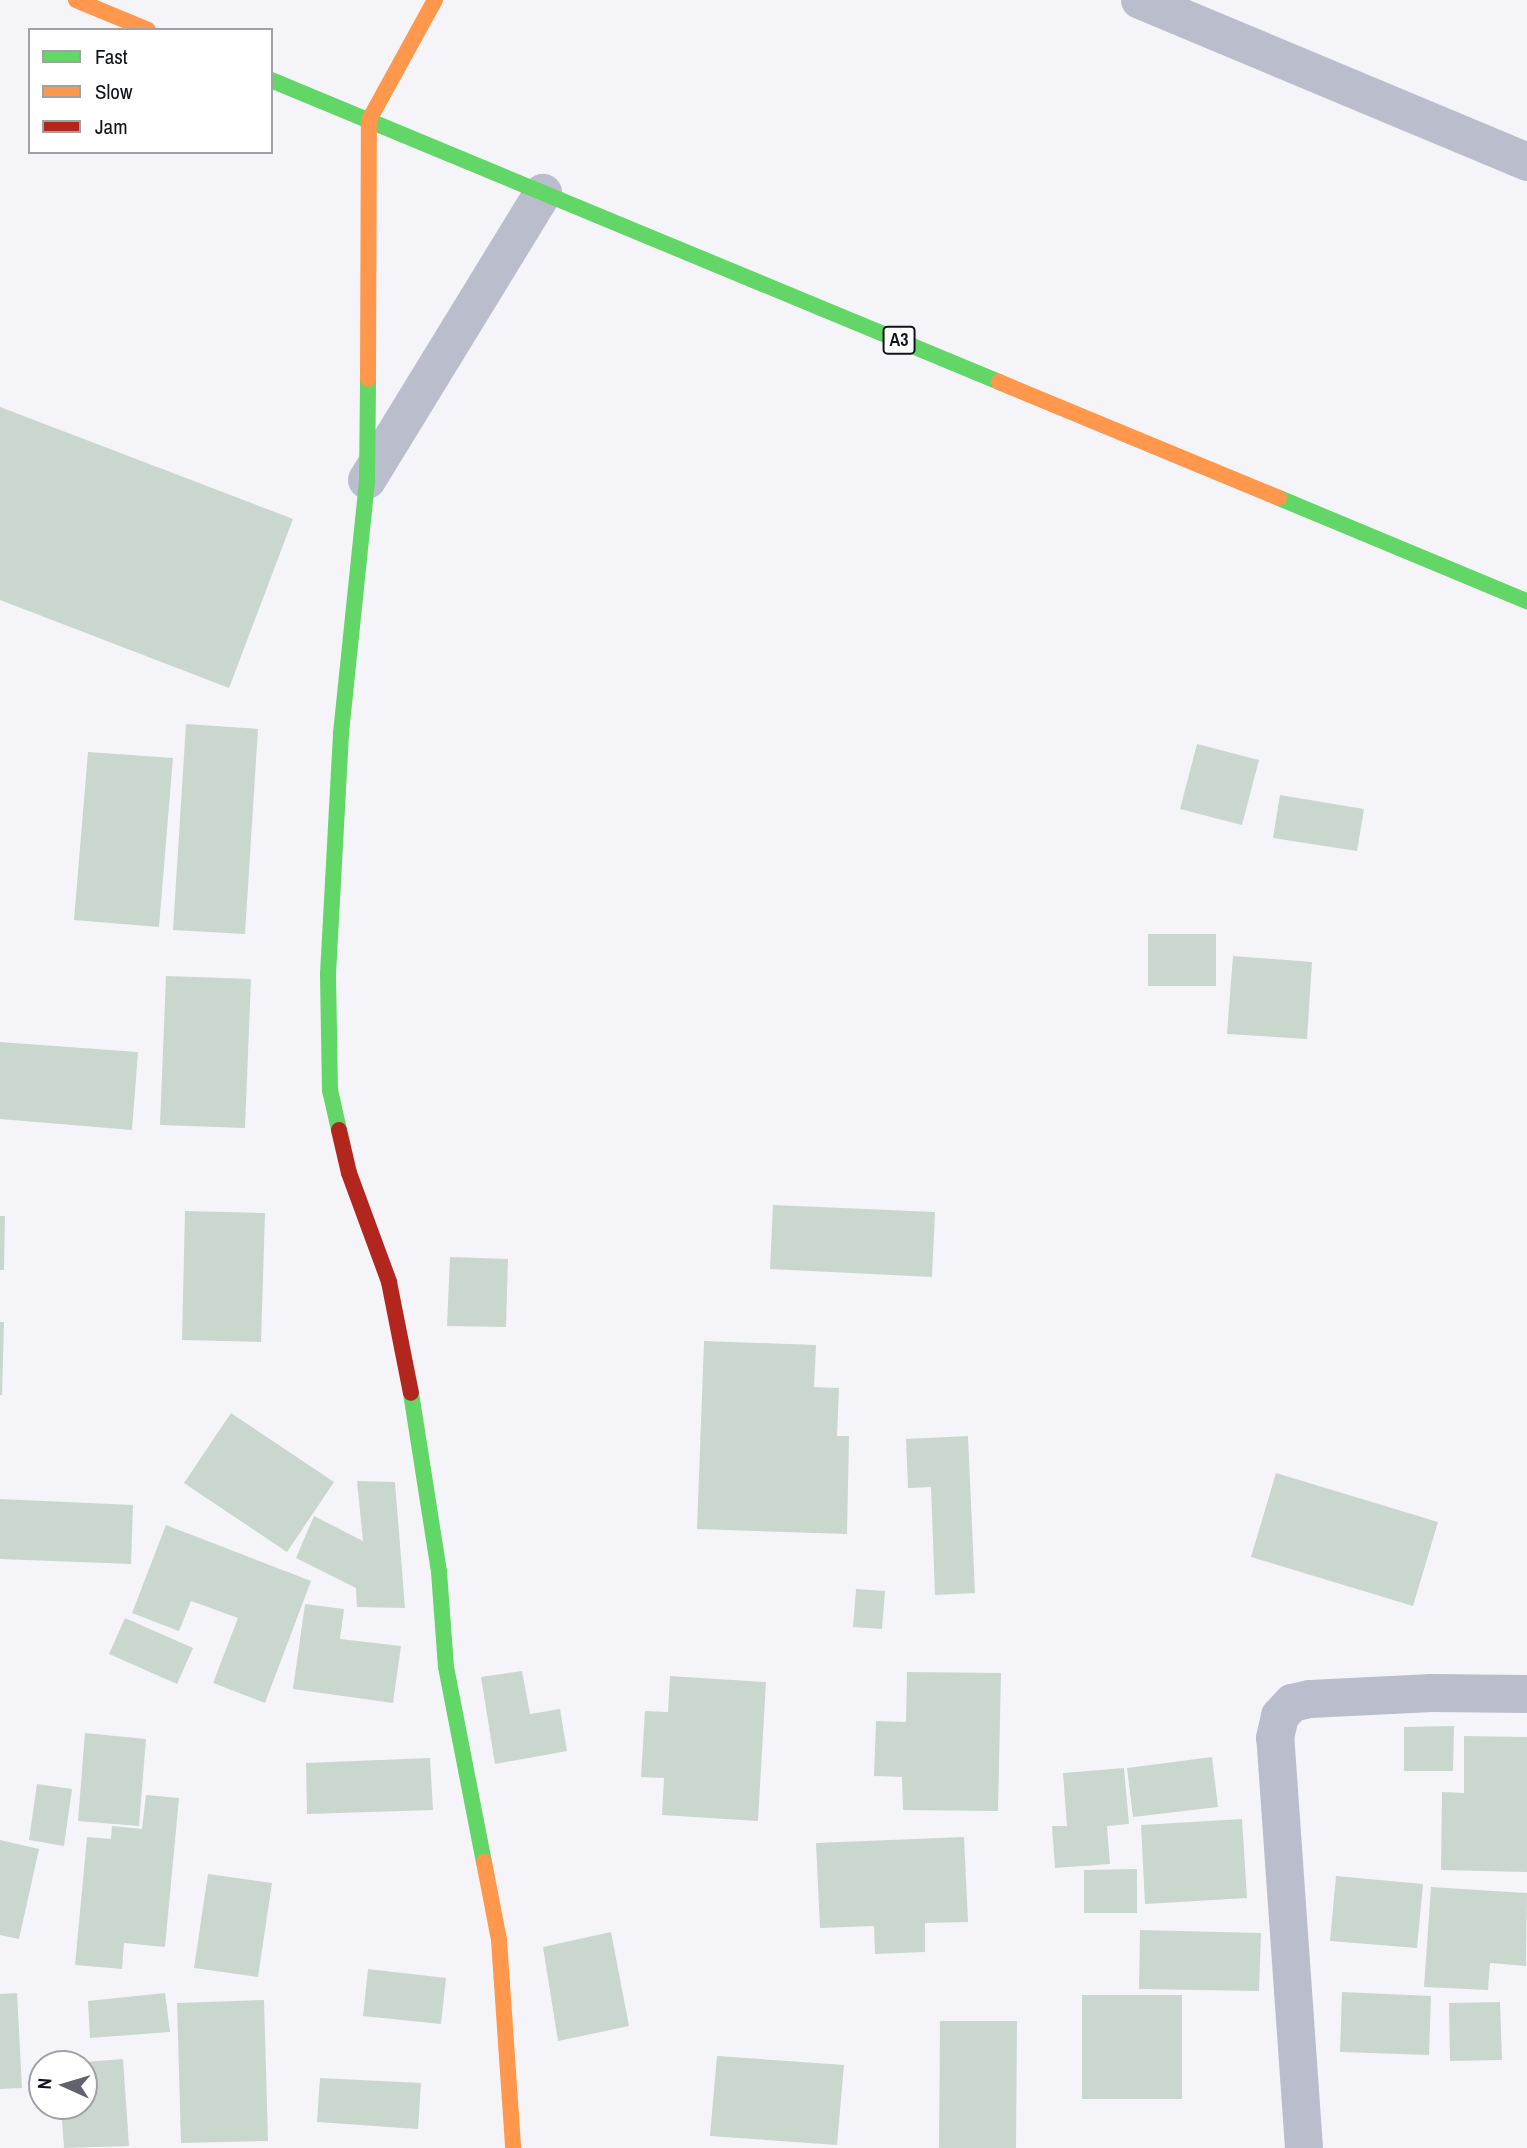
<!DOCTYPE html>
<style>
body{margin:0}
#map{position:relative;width:1527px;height:2148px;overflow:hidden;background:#f5f5f9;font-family:"Archivo Narrow",sans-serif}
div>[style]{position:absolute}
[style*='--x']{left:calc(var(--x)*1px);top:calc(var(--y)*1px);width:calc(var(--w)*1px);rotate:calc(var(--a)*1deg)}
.building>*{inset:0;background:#cad7ce}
.street>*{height:38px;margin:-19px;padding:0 19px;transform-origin:19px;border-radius:19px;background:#babdcc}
.fast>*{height:16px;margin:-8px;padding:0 8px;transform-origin:8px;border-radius:8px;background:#63d668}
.slow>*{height:16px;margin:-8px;padding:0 8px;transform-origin:8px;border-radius:8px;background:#ff974d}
.jam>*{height:16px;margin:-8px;padding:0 8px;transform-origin:8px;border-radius:8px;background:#b3261e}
span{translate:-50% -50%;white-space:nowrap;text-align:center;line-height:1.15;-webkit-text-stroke:5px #fff;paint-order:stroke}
.shield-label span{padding:2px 5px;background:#fff;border:2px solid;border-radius:5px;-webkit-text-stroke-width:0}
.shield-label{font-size:18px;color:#11131e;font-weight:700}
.legend{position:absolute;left:28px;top:28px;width:245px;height:126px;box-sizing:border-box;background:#fff;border:2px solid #a0a1a5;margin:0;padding:9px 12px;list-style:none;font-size:21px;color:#11131e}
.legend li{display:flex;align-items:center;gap:14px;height:35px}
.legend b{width:35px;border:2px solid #a0a1a5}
.north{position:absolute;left:28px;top:2050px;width:70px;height:70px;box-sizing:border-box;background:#fff;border:2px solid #a0a1a5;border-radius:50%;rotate:274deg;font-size:19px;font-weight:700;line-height:28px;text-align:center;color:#11131e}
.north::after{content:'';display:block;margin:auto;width:24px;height:32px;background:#61626b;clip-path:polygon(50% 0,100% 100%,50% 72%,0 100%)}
</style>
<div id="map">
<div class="building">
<i style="clip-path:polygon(0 407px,293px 519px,229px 688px,0 600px)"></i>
<i style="clip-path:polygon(186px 724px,258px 729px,245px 934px,173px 930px)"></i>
<i style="clip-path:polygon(1197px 744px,1259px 760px,1242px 825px,1180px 809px)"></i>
<i style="clip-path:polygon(88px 752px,173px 758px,159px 927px,74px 920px)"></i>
<i style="clip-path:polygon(1280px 795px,1364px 809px,1357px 851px,1273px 838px)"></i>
<i style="clip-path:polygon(1148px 934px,1216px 934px,1216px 986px,1148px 986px)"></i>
<i style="clip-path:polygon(1233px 956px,1312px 962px,1307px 1039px,1227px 1034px)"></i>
<i style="clip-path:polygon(166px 976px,251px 979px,245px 1128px,160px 1125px)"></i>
<i style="clip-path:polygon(0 1042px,138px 1052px,132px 1130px,0 1119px)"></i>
<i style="clip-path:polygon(773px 1205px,935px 1212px,932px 1277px,770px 1269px)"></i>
<i style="clip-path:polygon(185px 1211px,265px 1213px,261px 1342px,182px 1340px)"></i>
<i style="clip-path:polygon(0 1216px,5px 1216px,4px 1270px,0 1270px)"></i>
<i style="clip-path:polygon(450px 1257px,508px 1259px,506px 1327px,447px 1326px)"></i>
<i style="clip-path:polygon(0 1322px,4px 1322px,2px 1395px,0 1395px)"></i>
<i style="clip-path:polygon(704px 1341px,816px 1345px,814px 1387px,839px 1388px,837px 1436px,849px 1436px,847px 1534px,697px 1529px)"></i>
<i style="clip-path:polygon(231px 1413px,334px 1482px,287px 1552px,184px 1483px)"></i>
<i style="clip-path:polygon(968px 1436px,975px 1593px,935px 1595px,931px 1487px,908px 1488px,906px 1439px)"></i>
<i style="clip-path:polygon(1276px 1473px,1438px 1522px,1413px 1606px,1251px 1557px)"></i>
<i style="clip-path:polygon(357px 1481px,395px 1482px,405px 1608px,357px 1607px,356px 1588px,296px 1558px,314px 1516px,363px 1541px)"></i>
<i style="clip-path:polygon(0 1499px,133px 1505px,131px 1564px,0 1559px)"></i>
<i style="clip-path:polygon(166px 1525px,311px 1581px,265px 1703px,213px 1683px,238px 1618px,191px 1601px,179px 1631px,132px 1613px)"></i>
<i style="clip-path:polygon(856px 1589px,885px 1591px,882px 1629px,853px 1627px)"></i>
<i style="clip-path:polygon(305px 1604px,344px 1609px,340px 1639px,401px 1646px,393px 1703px,293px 1689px)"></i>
<i style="clip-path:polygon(125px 1618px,193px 1648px,177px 1684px,109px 1654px)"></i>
<i style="clip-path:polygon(522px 1671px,530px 1714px,560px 1709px,567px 1751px,495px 1764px,481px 1677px)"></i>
<i style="clip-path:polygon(907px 1672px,1001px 1673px,998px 1811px,903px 1810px,902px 1777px,874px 1776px,876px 1721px,906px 1722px)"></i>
<i style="clip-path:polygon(670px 1676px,766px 1682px,758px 1821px,662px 1815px,664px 1778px,641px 1777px,645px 1711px,668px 1712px)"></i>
<i style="clip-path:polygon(1454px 1726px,1453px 1771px,1404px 1771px,1404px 1727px)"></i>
<i style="clip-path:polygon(85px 1733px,146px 1739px,139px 1826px,78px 1821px)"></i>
<i style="clip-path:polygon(1464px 1736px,1527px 1737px,1527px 1872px,1441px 1870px,1442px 1792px,1464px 1793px)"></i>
<i style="clip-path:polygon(1212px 1757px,1218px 1807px,1133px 1817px,1127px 1768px)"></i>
<i style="clip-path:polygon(430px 1758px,433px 1810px,307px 1814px,306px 1763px)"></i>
<i style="clip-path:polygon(1124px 1768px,1129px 1824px,1107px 1826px,1110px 1864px,1055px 1868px,1052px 1826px,1067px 1826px,1063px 1773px)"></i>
<i style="clip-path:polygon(37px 1784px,72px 1789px,64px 1846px,29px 1840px)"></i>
<i style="clip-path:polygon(146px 1795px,179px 1798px,165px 1947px,124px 1943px,122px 1969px,75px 1965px,87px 1837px,111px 1839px,112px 1826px,142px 1829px)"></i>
<i style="clip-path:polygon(1242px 1819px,1247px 1898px,1145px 1904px,1141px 1825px)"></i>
<i style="clip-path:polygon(964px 1837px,968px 1922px,925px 1923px,925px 1952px,875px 1954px,874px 1926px,820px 1928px,816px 1843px)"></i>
<i style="clip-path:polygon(0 1840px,39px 1849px,19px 1939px,0 1935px)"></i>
<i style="clip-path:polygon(1137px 1869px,1137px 1913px,1084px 1913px,1084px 1870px)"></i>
<i style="clip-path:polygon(208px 1874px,272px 1883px,258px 1977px,194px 1968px)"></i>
<i style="clip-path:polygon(1336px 1876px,1423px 1884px,1417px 1948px,1330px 1941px)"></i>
<i style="clip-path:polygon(1431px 1887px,1527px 1893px,1526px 1966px,1490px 1963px,1488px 1990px,1424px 1987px)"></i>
<i style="clip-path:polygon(1140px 1930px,1261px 1933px,1259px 1991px,1139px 1989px)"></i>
<i style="clip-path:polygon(611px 1932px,629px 2026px,558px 2041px,543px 1947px)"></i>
<i style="clip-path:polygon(368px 1969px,446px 1978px,441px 2024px,363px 2016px)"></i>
<i style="clip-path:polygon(1342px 1992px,1431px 1996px,1429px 2055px,1340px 2052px)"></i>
<i style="clip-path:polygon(17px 1993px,22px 2088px,0 2089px,0 1994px)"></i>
<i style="clip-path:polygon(165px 1993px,170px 2032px,90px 2038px,88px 2001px)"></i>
<i style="clip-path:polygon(1082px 1995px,1182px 1995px,1182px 2099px,1082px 2099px)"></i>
<i style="clip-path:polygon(264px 2000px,268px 2141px,181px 2143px,177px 2003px)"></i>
<i style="clip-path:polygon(1500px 2002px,1502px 2060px,1450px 2061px,1449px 2003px)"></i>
<i style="clip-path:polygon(940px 2021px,1017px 2021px,1016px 2148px,939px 2148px)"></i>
<i style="clip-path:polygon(717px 2056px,844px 2065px,837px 2145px,710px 2136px)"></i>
<i style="clip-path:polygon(123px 2059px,129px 2146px,64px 2148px,61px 2107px,84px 2106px,84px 2062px)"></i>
<i style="clip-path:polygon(320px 2078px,421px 2083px,418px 2129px,317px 2122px)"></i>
</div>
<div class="street">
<i style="--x:1140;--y:0;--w:420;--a:22.7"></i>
<i style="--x:367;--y:480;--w:337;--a:-58.5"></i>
<i style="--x:1304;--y:2148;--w:411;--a:-94"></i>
<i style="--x:1275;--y:1738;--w:23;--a:-77"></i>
<i style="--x:1280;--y:1716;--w:18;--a:-47"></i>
<i style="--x:1292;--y:1703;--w:18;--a:-13"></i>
<i style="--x:1310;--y:1699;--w:122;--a:-2.8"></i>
<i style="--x:1432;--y:1693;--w:95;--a:0.6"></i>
</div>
<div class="fast">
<i style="--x:271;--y:80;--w:788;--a:22.53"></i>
<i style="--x:1279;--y:498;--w:269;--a:22.6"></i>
<i style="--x:339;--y:1130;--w:41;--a:-102.7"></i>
<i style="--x:330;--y:1090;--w:116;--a:-91"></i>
<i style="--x:328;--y:974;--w:241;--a:-86.9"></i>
<i style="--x:341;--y:733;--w:254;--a:-84.1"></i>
<i style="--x:367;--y:480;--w:101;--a:-89.4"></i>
<i style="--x:411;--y:1393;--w:181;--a:81.1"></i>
<i style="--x:439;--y:1572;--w:95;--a:85.8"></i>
<i style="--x:446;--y:1667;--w:199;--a:79"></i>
</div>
<div class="slow">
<i style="--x:76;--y:0;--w:78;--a:22.6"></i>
<i style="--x:368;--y:379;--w:259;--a:-89.8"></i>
<i style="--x:369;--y:120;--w:137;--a:-61.2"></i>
<i style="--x:999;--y:382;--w:303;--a:22.5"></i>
<i style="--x:484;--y:1862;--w:79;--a:79.1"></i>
<i style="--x:499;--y:1940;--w:208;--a:86.1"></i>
</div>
<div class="jam">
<i style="--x:339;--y:1130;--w:44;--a:76.9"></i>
<i style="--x:349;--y:1173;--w:116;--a:69.8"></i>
<i style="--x:389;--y:1282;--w:113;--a:78.8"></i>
</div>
<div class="shield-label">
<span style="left:899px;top:340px">A3</span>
</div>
<ul class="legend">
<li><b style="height:9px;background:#63d668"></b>Fast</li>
<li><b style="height:9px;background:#ff974d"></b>Slow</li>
<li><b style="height:9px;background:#b3261e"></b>Jam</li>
</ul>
<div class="north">N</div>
</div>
